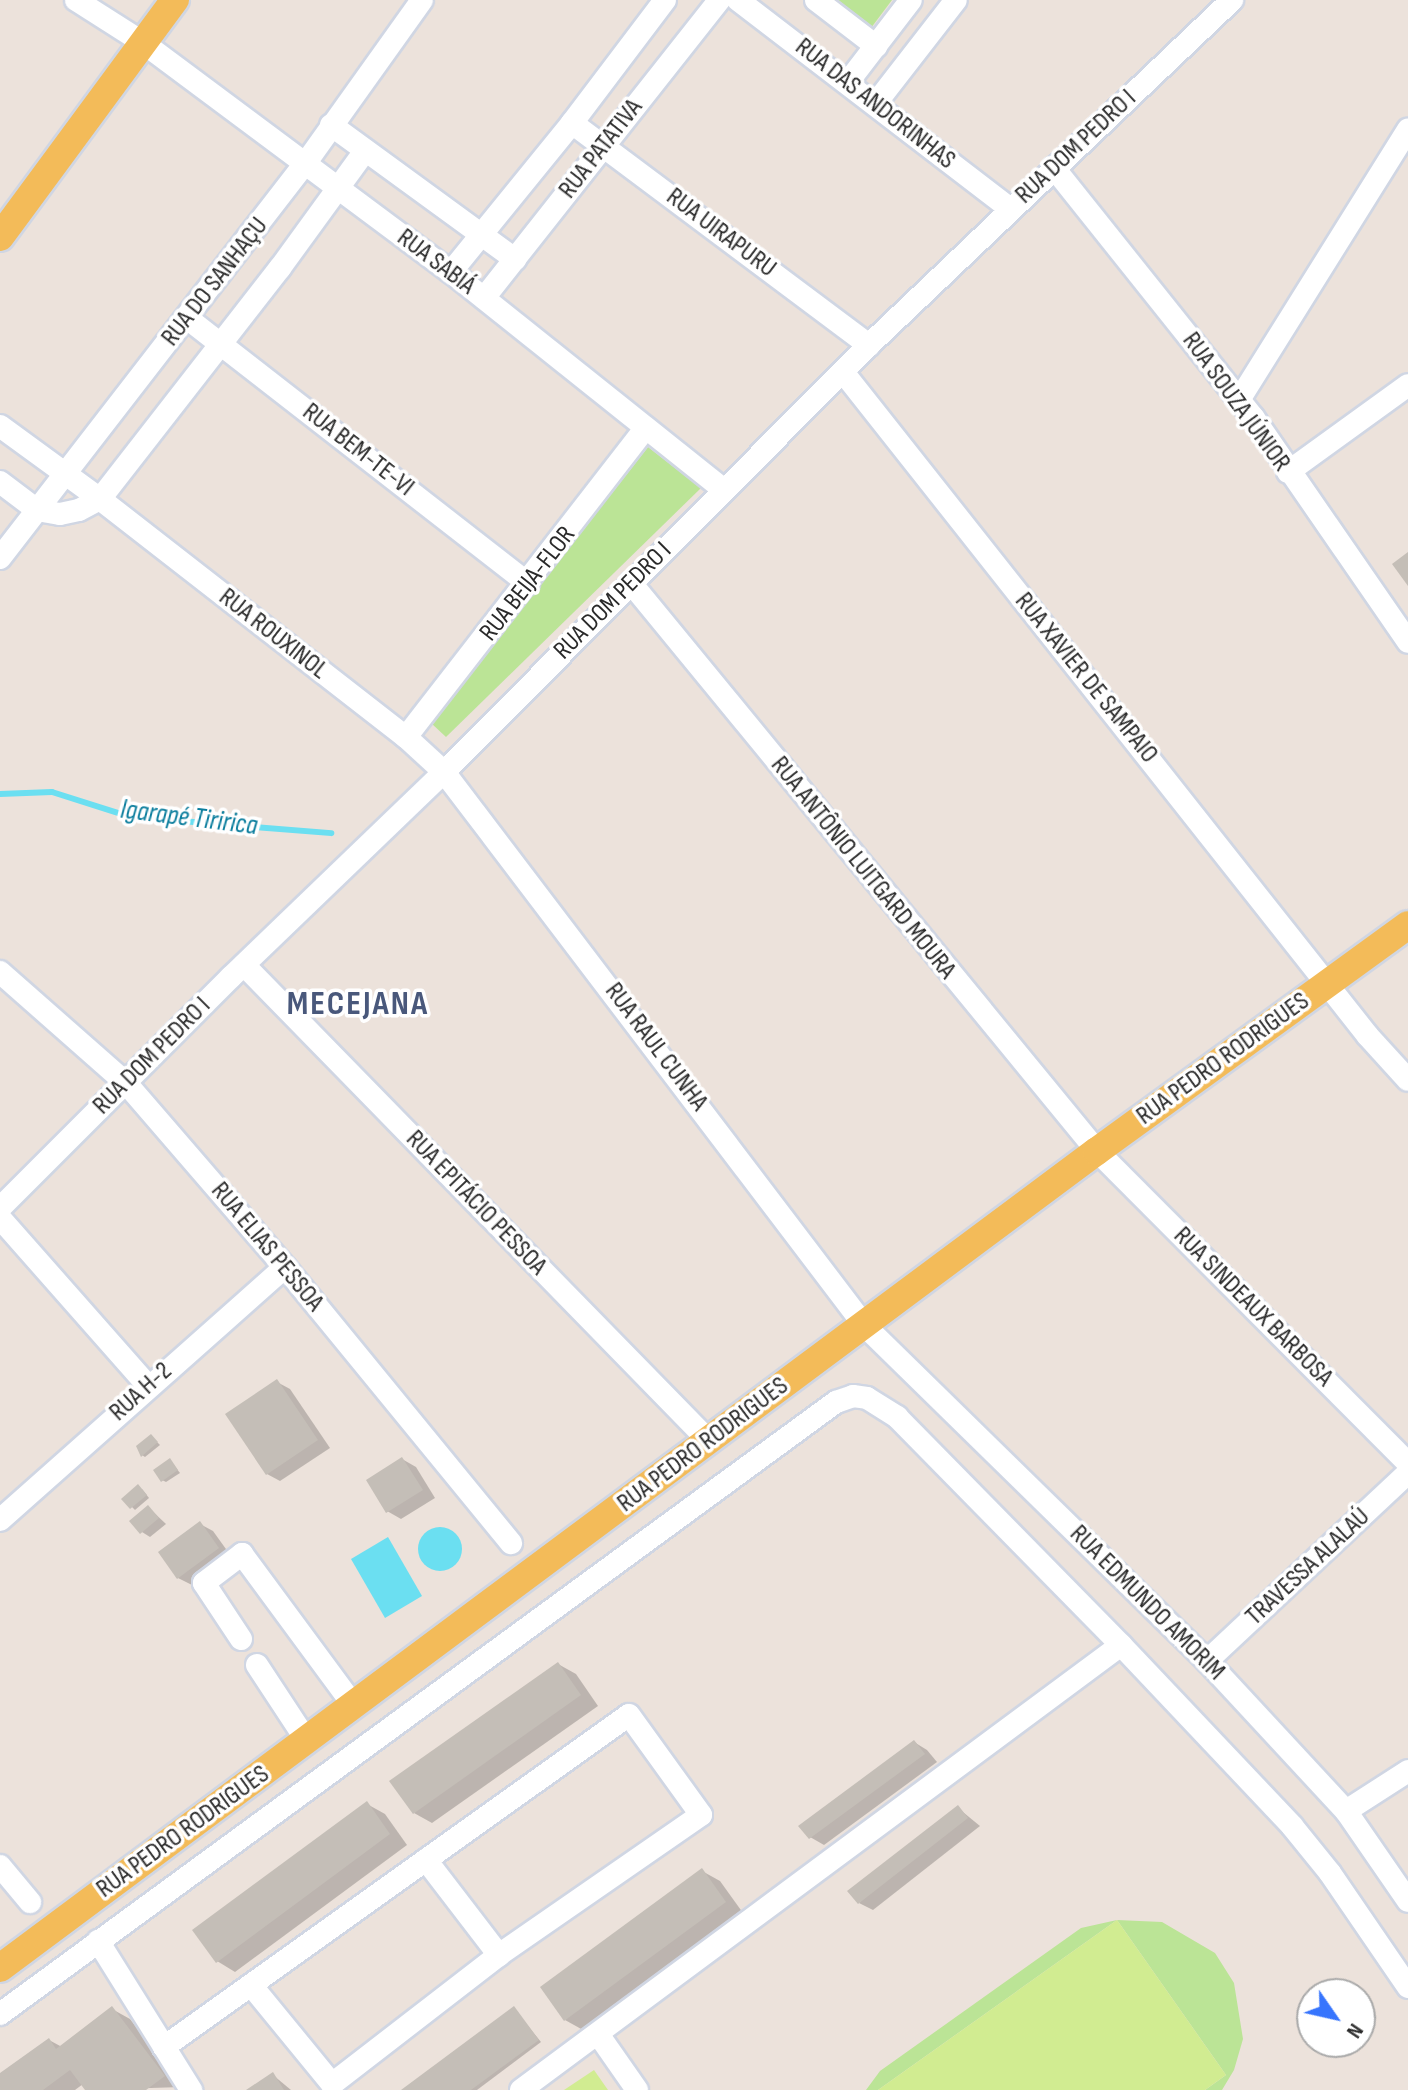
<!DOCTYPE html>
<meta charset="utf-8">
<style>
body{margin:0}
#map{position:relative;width:1408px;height:2090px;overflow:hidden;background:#ece2db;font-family:"Sofia Sans Condensed",sans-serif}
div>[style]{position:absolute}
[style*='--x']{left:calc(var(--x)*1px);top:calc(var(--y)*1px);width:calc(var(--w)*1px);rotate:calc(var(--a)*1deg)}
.green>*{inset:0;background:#bbe496}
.pitch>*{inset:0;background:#d1ec91}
.water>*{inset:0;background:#6bdff1}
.round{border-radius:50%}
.shadow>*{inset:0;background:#0003}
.stream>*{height:6px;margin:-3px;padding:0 3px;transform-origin:3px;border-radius:3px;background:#6bdff1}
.building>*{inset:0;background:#c4beb7}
.roads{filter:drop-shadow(2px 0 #d0d6e3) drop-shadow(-2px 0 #d0d6e3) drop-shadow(0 2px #d0d6e3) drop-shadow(0 -2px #d0d6e3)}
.minor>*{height:22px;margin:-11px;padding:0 11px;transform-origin:11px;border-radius:11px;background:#fff}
.major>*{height:28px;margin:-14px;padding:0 14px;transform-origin:14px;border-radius:14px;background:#f3bb59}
span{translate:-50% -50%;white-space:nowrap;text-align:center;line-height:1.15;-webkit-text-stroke:7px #fff;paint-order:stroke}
.street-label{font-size:26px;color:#2a2a2a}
.water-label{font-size:28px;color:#0a7d9d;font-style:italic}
.district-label{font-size:34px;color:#49587b;font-weight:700;letter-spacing:2px}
.north{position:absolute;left:1296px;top:1978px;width:80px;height:80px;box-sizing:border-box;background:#fff;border:2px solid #aaa;border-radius:50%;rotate:124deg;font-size:22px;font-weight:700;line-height:32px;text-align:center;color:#2a2a2a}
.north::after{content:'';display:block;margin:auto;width:28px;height:36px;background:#3775fd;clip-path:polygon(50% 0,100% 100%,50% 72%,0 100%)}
</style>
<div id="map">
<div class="green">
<i style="clip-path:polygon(835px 0,892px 0,871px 28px)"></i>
<i style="clip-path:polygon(648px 447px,701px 488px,446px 737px,431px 723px)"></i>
<i style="clip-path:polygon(1117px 1920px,1162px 1922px,1215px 1953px,1234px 1983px,1243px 2039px,1234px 2070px,1222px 2090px,1205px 2090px,1226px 2075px,1117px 1920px,878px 2090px,866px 2090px,880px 2071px,1081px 1928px)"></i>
</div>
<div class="pitch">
<i style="clip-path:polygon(1117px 1920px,1226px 2075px,1205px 2090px,878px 2090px)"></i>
<i style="clip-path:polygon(594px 2070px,608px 2090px,564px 2090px)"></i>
</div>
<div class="water">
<i class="round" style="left:418px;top:1527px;width:44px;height:44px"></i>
<i style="clip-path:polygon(388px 1537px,422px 1596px,385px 1618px,351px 1559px)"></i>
</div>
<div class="shadow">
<i style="clip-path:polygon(277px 1382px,290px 1389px,330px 1448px,280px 1481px,267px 1474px)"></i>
<i style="clip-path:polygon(151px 1436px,160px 1445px,145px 1457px,142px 1455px)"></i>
<i style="clip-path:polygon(402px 1459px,416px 1467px,435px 1498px,401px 1519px,387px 1511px)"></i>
<i style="clip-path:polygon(170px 1460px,180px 1473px,166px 1482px,162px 1480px)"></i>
<i style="clip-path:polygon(142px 1489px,149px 1498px,135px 1510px,124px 1499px)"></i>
<i style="clip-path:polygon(148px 1507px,166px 1524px,150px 1537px,142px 1532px)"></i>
<i style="clip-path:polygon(200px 1524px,213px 1531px,231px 1556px,192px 1585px,178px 1578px)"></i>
<i style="clip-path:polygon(558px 1664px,576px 1674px,598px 1706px,432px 1823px,414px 1813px)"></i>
<i style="clip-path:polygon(914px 1742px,927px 1750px,937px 1762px,824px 1845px,810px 1837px)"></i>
<i style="clip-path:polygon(367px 1804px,385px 1814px,407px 1845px,235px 1972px,217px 1961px)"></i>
<i style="clip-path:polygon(958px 1808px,980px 1826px,873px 1910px,859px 1903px)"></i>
<i style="clip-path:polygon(702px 1871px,720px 1881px,743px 1913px,583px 2030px,565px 2020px)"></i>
<i style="clip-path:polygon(112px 2009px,130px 2019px,182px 2087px,88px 2090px,83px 2084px,75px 2090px,0 2090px,0 2076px,49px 2040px,62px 2047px)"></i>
<i style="clip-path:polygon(514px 2009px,541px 2042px,477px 2090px,404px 2090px)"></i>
<i style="clip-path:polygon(273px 2075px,291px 2090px,250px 2090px)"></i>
</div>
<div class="stream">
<i style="--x:0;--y:794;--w:52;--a:-2.2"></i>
<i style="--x:52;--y:792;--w:83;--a:17.6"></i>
<i style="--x:131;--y:817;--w:201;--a:4.6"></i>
</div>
<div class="building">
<i style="clip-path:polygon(1408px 552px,1408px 586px,1392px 564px)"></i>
<i style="clip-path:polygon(277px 1379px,318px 1440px,266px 1475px,225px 1414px)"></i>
<i style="clip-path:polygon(151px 1434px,158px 1442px,141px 1457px,136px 1446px)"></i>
<i style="clip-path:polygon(402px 1457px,423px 1490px,386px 1513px,366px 1480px)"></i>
<i style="clip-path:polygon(170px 1458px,178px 1470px,161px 1482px,153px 1470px)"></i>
<i style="clip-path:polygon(138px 1484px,147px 1495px,130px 1509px,121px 1499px)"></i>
<i style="clip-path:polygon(148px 1505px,159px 1518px,140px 1534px,129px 1521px)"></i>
<i style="clip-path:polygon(200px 1521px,219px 1548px,177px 1579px,158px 1552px)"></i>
<i style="clip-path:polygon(558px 1662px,581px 1695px,413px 1814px,389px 1781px)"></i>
<i style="clip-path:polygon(914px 1740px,925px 1754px,809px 1839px,798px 1826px)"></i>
<i style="clip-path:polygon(367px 1801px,390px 1834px,216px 1963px,192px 1930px)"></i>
<i style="clip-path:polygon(958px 1805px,968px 1818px,858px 1904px,847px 1891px)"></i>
<i style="clip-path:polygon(702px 1868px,726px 1902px,564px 2021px,540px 1987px)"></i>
<i style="clip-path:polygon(112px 2006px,165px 2076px,146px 2090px,85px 2090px,70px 2070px,43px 2090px,0 2090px,0 2073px,49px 2038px,56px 2049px)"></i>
<i style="clip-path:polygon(514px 2006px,539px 2040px,471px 2090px,401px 2090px)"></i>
<i style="clip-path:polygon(273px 2072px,284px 2090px,246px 2090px)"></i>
</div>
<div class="roads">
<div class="minor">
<i style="--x:76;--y:0;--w:78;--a:32.5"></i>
<i style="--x:142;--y:42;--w:385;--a:36.7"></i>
<i style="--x:451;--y:272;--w:349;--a:38.6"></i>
<i style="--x:738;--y:0;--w:343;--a:37.5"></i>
<i style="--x:816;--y:0;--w:76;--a:37.5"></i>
<i style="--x:848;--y:82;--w:103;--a:-52.5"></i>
<i style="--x:876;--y:103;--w:130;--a:-52.2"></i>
<i style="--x:572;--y:123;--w:371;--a:36.8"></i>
<i style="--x:331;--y:125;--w:228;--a:36.1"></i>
<i style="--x:1054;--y:168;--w:319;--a:51.4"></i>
<i style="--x:1253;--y:417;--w:273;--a:55.4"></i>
<i style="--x:451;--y:272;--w:192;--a:-50.9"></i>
<i style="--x:572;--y:123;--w:154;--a:-52.9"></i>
<i style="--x:484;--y:298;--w:380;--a:-51.7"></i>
<i style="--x:187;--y:318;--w:432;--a:37.9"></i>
<i style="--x:843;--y:372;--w:846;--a:51.67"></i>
<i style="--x:1368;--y:1036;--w:59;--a:47.7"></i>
<i style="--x:1239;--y:400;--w:319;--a:-58"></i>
<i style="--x:0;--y:426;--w:124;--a:36.1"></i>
<i style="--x:100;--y:499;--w:388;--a:37.9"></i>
<i style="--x:406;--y:737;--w:52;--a:42.6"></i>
<i style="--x:444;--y:772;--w:694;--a:52.78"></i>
<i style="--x:864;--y:1325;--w:480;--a:44.4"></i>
<i style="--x:1207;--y:1661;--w:205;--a:47.2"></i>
<i style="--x:1346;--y:1811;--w:109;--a:55.4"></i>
<i style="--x:1288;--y:472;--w:148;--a:-35.9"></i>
<i style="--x:0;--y:482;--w:46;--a:37.1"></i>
<i style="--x:37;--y:510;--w:23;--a:10"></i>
<i style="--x:60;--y:514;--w:19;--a:-12"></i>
<i style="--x:79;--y:510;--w:24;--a:-28"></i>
<i style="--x:100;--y:499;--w:293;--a:-52.1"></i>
<i style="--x:280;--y:268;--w:145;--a:-54"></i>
<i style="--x:0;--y:558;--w:498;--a:-52.3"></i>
<i style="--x:305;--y:164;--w:201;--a:-54.5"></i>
<i style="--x:631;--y:583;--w:735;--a:50.63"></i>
<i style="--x:1097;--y:1151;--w:441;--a:45.1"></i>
<i style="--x:406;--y:737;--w:391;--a:-52.2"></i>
<i style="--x:244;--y:965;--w:665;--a:45.67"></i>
<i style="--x:0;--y:972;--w:168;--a:41.4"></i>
<i style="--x:126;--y:1083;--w:243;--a:49.2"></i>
<i style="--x:285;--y:1267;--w:357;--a:50.7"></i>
<i style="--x:0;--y:1208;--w:327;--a:-45"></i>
<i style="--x:231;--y:977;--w:296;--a:-43.9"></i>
<i style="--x:444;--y:772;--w:602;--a:-45.13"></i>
<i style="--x:869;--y:345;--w:501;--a:-43.54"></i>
<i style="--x:0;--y:1218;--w:224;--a:48.6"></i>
<i style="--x:0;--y:1520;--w:381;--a:-41.6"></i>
<i style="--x:241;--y:1639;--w:67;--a:-123.5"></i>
<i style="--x:204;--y:1583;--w:48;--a:-37.3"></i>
<i style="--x:242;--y:1554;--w:189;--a:53.6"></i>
<i style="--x:1207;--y:1661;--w:275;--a:-43.1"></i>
<i style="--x:257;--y:1665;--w:91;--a:56.7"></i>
<i style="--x:1346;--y:1811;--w:74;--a:-32.8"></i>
<i style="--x:426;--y:1860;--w:120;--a:52.5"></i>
<i style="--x:0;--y:1866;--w:47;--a:50.2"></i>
<i style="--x:98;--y:1941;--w:176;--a:58"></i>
<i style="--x:0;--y:2014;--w:1036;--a:-36.21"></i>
<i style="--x:836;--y:1402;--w:18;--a:-19"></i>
<i style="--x:853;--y:1396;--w:14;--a:8"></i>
<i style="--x:867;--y:1398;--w:36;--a:32"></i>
<i style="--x:897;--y:1417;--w:320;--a:45.5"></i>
<i style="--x:1121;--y:1645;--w:249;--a:46.6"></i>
<i style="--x:1292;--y:1826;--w:60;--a:51"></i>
<i style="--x:1330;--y:1873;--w:138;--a:55.6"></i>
<i style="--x:598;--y:2034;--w:68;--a:55.1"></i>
<i style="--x:164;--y:2047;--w:571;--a:-35.53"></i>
<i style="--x:629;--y:1715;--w:123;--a:54.2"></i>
<i style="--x:701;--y:1815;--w:246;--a:145.3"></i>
<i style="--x:499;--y:1955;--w:211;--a:142.3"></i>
<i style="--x:332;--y:2084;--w:128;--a:-129.3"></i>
<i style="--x:521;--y:2090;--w:747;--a:-36.56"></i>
</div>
<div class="major">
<i style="--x:0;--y:237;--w:295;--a:-53.6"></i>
<i style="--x:0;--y:1968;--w:1368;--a:-36.68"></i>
<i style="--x:1097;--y:1151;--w:384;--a:-36"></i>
</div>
</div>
<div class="street-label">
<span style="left:875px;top:104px;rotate:38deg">RUA DAS ANDORINHAS</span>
<span style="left:1076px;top:147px;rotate:-43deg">RUA DOM PEDRO I</span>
<span style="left:601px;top:149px;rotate:-52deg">RUA PATATIVA</span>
<span style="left:721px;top:233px;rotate:37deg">RUA UIRAPURU</span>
<span style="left:436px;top:262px;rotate:37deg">RUA SABIÁ</span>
<span style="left:215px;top:282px;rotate:-52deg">RUA DO SANHAÇU</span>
<span style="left:1236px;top:402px;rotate:54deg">RUA SOUZA JÚNIOR</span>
<span style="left:358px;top:450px;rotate:38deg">RUA BEM-TE-VI</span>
<span style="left:528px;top:584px;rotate:-52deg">RUA BEIJA-FLOR</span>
<span style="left:613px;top:601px;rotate:-45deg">RUA DOM PEDRO I</span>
<span style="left:273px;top:634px;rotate:38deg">RUA ROUXINOL</span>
<span style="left:1086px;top:678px;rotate:51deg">RUA XAVIER DE SAMPAIO</span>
<span style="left:863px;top:868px;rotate:51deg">RUA ANTÔNIO LUITGARD MOURA</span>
<span style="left:656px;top:1047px;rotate:53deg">RUA RAUL CUNHA</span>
<span style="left:152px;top:1056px;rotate:-45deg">RUA DOM PEDRO I</span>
<span style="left:1223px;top:1059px;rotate:-36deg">RUA PEDRO RODRIGUES</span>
<span style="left:476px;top:1203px;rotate:46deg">RUA EPITÁCIO PESSOA</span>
<span style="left:267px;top:1247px;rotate:50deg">RUA ELIAS PESSOA</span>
<span style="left:1253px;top:1307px;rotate:45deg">RUA SINDEAUX BARBOSA</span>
<span style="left:141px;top:1392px;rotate:-42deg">RUA H-2</span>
<span style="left:703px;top:1445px;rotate:-37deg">RUA PEDRO RODRIGUES</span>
<span style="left:1308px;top:1567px;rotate:-43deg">TRAVESSA ALALAÚ</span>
<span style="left:1147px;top:1603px;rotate:45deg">RUA EDMUNDO AMORIM</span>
<span style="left:183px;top:1832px;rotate:-36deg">RUA PEDRO RODRIGUES</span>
</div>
<div class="water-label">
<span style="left:189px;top:818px;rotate:7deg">Igarapé Tiririca</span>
</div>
<div class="district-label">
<span style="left:358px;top:1004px">MECEJANA</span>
</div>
<div class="north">N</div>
</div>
